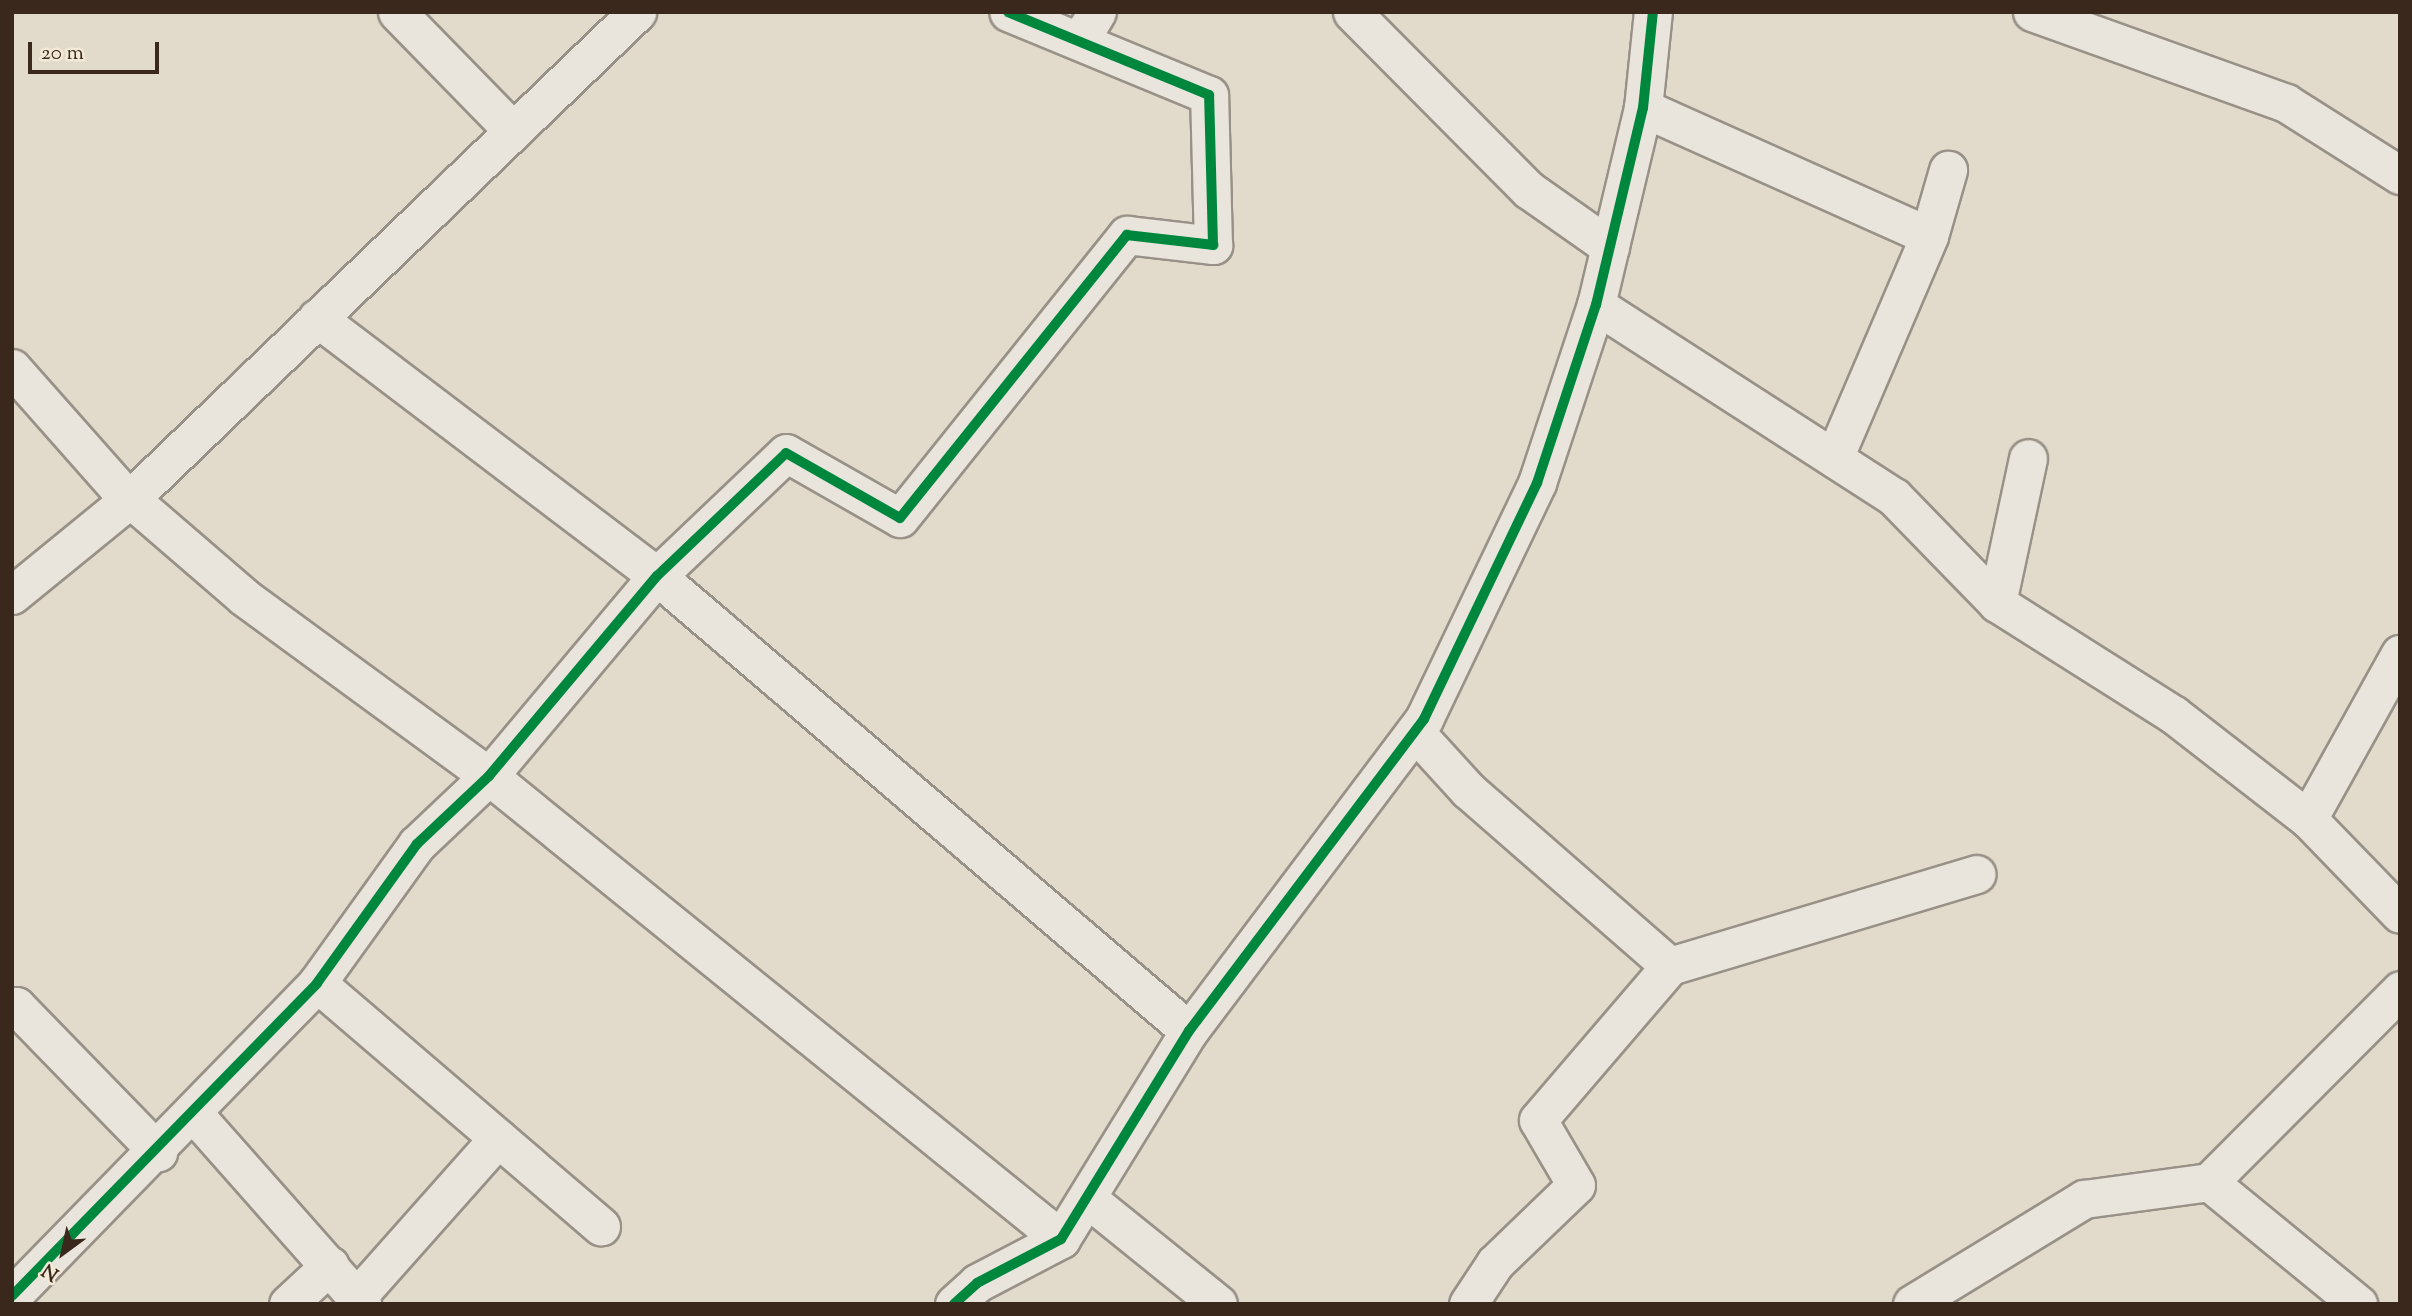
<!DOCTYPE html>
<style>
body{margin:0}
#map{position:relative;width:2412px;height:1316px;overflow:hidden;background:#e2daca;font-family:"Sorts Mill Goudy",serif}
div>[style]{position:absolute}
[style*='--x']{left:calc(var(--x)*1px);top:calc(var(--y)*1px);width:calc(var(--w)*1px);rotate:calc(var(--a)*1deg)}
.roads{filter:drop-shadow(2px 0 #989187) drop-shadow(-2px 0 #989187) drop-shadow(0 2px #989187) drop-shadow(0 -2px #989187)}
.street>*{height:37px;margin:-18.5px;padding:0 18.5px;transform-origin:18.5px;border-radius:18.5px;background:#e9e4dc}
.cycleway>*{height:10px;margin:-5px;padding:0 5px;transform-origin:5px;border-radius:5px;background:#00873e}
span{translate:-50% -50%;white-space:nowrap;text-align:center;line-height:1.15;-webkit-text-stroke:5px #f3e9d6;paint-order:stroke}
.frame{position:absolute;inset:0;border:14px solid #3a281d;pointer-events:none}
.north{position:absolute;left:28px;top:1218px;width:70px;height:70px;-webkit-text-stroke:5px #f3e9d6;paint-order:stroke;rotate:213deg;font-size:19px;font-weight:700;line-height:28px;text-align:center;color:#3a281d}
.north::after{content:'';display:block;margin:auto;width:24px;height:32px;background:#3a281d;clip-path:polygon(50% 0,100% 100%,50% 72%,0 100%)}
.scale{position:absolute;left:28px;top:42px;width:131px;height:32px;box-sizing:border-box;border:4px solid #3a281d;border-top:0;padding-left:9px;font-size:21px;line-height:24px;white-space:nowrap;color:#3a281d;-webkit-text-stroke:5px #f3e9d6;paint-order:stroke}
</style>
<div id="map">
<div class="roads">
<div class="street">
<i style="--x:397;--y:12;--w:166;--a:45.7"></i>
<i style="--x:1352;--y:12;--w:251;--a:45.2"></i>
<i style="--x:1529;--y:190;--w:99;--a:35.1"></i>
<i style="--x:2032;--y:12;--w:270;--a:19.7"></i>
<i style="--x:2286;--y:103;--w:135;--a:32.3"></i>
<i style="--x:1080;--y:40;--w:33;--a:-59"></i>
<i style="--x:1643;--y:108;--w:313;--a:24.1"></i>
<i style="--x:1596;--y:305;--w:354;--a:32.8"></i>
<i style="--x:1894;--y:497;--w:148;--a:45.8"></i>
<i style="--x:1997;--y:603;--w:209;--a:32.3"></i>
<i style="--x:2174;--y:715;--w:170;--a:37.8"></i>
<i style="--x:2308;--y:819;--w:132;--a:45.9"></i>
<i style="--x:317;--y:318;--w:427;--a:37.2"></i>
<i style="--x:657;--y:576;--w:700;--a:40.54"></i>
<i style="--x:12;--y:368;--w:162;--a:48.5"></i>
<i style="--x:119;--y:489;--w:165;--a:40.8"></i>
<i style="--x:244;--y:597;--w:303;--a:36.2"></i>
<i style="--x:489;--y:776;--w:736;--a:38.99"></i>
<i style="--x:1834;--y:458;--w:241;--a:-66.8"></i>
<i style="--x:1929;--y:236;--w:69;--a:-73.9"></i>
<i style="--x:12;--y:595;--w:154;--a:-39.2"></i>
<i style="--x:131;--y:498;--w:702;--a:-43.84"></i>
<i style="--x:1997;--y:603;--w:148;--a:-77.9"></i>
<i style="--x:1415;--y:732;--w:79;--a:47.6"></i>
<i style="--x:1468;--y:790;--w:268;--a:41.1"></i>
<i style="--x:2308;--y:819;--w:189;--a:-60.9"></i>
<i style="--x:317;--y:983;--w:374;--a:40.6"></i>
<i style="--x:12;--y:1009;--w:5;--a:-37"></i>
<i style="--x:16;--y:1006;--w:204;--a:45.8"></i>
<i style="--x:194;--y:1114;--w:254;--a:48.5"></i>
<i style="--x:2209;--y:1182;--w:193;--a:39.3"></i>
<i style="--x:1088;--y:1199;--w:167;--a:38.9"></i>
<i style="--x:12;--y:1296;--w:437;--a:-45.7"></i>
<i style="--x:317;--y:983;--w:171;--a:-54.3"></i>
<i style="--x:417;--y:844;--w:99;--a:-43.4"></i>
<i style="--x:489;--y:776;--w:261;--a:-50"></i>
<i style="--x:657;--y:576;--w:178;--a:-43.6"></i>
<i style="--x:786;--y:453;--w:131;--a:29.7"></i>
<i style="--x:900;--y:518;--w:363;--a:-51.3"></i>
<i style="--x:1127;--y:235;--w:87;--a:6.6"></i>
<i style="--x:1213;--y:245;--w:150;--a:-91.5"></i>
<i style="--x:1209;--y:95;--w:217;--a:-157.6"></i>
<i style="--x:356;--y:1298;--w:214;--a:-48.4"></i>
<i style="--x:288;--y:1304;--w:57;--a:-42.9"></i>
<i style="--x:954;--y:1304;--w:31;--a:-42"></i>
<i style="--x:977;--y:1283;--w:95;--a:-27.6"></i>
<i style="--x:1061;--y:1239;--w:244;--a:-58.4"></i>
<i style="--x:1189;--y:1031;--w:391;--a:-53"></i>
<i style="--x:1424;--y:719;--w:262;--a:-64.4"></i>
<i style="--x:1537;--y:483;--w:188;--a:-71.7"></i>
<i style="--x:1596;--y:305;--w:203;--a:-76.6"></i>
<i style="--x:1643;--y:108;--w:97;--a:-84.1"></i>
<i style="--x:1468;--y:1304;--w:49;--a:-56.6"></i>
<i style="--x:1495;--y:1263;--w:112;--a:-43.9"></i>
<i style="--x:1576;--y:1185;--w:75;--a:-120.3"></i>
<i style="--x:1538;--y:1120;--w:203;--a:-49.4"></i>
<i style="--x:1670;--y:966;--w:320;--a:-16.7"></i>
<i style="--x:1912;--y:1304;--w:202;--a:-31.4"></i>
<i style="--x:2084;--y:1199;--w:126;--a:-7.7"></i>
<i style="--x:2209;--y:1182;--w:271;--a:-45.1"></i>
</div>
</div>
<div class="cycleway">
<i style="--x:12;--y:1296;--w:437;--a:-45.7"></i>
<i style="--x:317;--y:983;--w:171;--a:-54.3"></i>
<i style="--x:417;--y:844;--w:99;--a:-43.4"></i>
<i style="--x:489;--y:776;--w:261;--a:-50"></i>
<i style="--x:657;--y:576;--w:178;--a:-43.6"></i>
<i style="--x:786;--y:453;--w:131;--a:29.7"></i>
<i style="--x:900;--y:518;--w:363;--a:-51.3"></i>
<i style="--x:1127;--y:235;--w:87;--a:6.6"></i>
<i style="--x:1213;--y:245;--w:150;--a:-91.5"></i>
<i style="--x:1209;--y:95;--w:217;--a:-157.6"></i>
<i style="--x:954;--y:1304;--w:31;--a:-42"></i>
<i style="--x:977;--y:1283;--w:95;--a:-27.6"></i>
<i style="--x:1061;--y:1239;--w:244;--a:-58.4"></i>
<i style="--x:1189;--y:1031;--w:391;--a:-53"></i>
<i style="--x:1424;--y:719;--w:262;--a:-64.4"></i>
<i style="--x:1537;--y:483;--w:188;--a:-71.7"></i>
<i style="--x:1596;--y:305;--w:203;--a:-76.6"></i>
<i style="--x:1643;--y:108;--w:97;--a:-84.1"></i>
</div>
<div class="frame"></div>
<div class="north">N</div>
<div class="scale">20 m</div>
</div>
